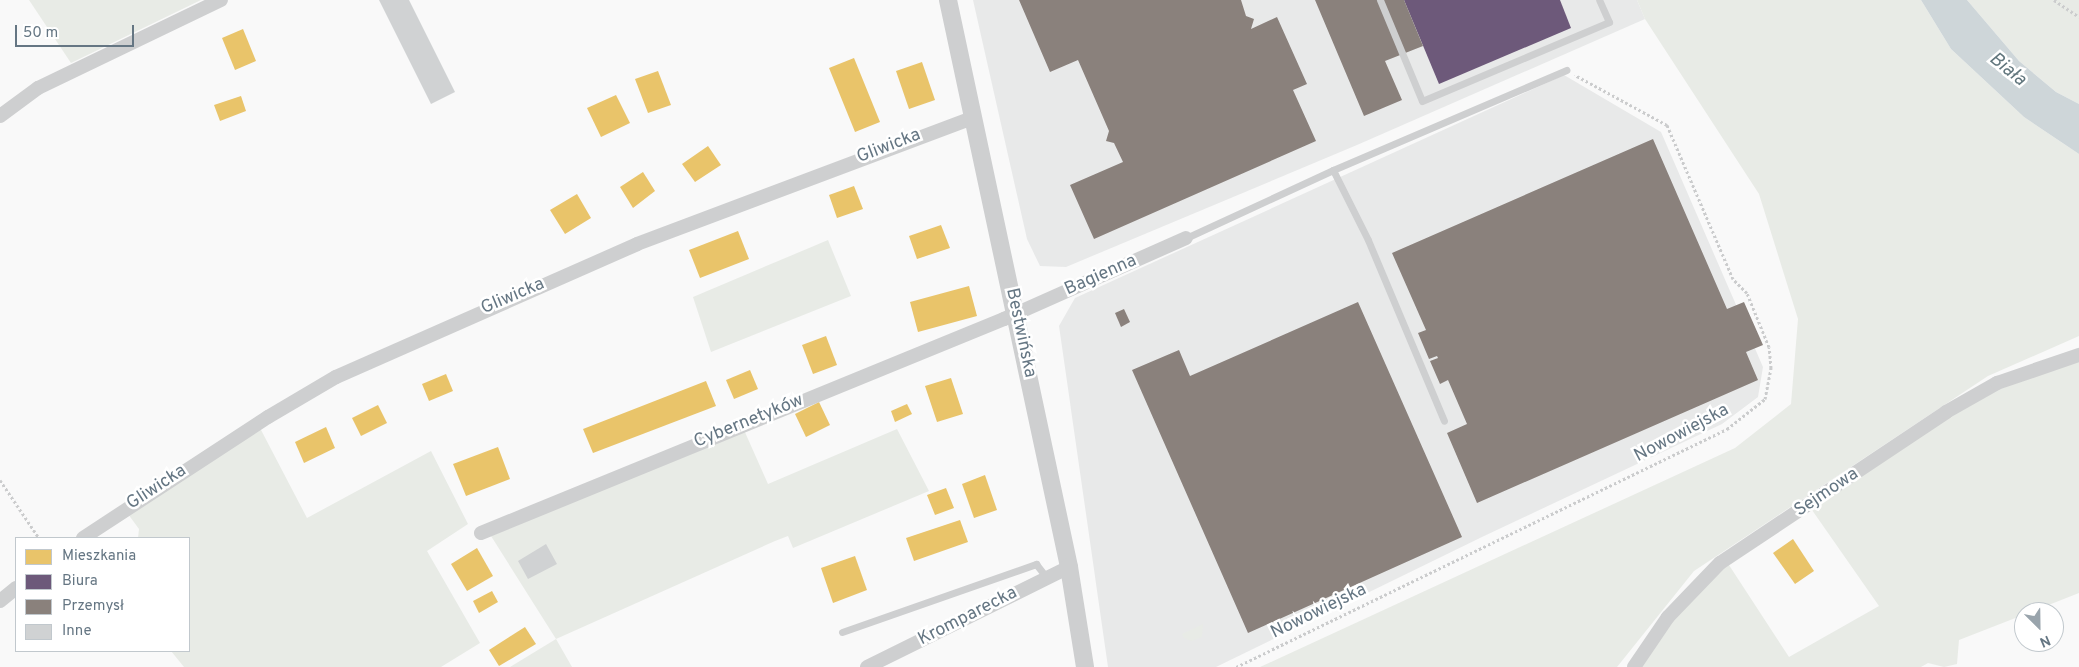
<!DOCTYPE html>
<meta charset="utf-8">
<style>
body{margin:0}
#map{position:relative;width:2079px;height:667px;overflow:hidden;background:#f9f9f9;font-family:Overpass,sans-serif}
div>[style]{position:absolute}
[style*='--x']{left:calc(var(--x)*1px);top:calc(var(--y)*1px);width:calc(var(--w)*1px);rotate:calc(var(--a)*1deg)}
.built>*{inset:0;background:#e8e9e9}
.green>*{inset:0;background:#e8ebe6}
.water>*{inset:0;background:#ced6d9}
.homes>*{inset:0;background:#e9c46a}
.offices>*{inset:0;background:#6d597a}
.industry>*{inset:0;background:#8a817c}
.building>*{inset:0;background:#d0d2d3}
.path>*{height:3px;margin-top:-1.5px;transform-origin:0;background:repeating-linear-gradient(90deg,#cbcccd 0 2.5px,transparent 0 5px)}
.service>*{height:7px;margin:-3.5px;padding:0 3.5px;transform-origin:3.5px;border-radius:3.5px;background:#cecfd0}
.minor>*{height:14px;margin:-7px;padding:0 7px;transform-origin:7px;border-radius:7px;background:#cecfd0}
.tertiary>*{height:18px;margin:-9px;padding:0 9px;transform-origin:9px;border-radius:9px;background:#cecfd0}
span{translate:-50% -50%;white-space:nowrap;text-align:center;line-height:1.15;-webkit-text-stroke:5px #fff;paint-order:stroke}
.street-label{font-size:18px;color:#657683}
.water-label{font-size:19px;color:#60757c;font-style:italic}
.legend{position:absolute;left:15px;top:537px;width:175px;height:115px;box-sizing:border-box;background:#fff;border:1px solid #c1c8cd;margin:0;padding:6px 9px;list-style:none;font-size:15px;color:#657683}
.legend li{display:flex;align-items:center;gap:10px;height:25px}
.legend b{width:25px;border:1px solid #c1c8cd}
.north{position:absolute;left:2014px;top:602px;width:50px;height:50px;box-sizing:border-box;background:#fff;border:1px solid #c1c8cd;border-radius:50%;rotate:157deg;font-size:14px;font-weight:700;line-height:20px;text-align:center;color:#657683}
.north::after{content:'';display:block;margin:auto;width:18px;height:22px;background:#99a4ac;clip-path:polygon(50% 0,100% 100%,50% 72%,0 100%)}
.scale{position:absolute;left:15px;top:25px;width:119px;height:22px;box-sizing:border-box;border:2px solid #657683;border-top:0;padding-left:6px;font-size:15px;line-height:18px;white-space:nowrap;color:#657683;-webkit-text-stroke:4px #fff;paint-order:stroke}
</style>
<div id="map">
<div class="built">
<i style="clip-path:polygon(973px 0,1637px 0,1645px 19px,1357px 145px,1066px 267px,1040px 266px,1027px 239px)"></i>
<i style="clip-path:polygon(1564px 75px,1661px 132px,1763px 367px,1758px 397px,1722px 424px,1482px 537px,1216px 667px,1108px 667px,1059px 326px,1075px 298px)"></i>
</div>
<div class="green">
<i style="clip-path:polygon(29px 0,201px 0,71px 63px)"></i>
<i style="clip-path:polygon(1637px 0,1921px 0,1951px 49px,2024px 117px,2079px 154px,2079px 336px,1988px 376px,1694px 571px,1617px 667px,1260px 667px,1735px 448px,1791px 404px,1798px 319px,1759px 194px,1645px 19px)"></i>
<i style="clip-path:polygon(1967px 0,2079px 0,2079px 104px,2056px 92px,2019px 61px)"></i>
<i style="clip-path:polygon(828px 240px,851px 296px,711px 352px,693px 297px)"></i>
<i style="clip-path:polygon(2079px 359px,2079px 593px,1959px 640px,1957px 664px,1944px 667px,1928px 663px,1921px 667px,1637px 667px,1667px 626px,1727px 562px,1789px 657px,1879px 606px,1812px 510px,1942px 420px,1987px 394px)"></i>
<i style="clip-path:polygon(260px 428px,307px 518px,431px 451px,468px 524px,427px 551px,480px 643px,441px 667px,184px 667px,171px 651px,189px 651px,189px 538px,138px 538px,139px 529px,128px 514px)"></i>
<i style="clip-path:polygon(897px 429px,929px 491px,793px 548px,788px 536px,775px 541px,556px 639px,572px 667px,510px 667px,556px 639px,491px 536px,744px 430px,768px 484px)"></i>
<i style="clip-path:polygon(1203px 624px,1202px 637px,1192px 641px,1184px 638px,1182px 634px)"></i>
</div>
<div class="water">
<i style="clip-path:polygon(1921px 0,1967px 0,2019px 61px,2056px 92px,2079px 104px,2079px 154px,2024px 117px,1951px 49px)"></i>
</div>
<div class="homes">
<i style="clip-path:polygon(243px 29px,256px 61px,235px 70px,222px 38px)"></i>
<i style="clip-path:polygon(854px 58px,880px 122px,855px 132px,829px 68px)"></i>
<i style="clip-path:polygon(922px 62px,935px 100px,909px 109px,896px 71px)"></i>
<i style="clip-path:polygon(658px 71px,671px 105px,648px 113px,635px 79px)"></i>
<i style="clip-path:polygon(616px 95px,630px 123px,601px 137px,587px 108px)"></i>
<i style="clip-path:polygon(241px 96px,246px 111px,220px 121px,214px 105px)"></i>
<i style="clip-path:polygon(708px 146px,721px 165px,695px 182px,682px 164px)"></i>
<i style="clip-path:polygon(643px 172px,655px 191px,633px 208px,620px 187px)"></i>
<i style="clip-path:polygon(854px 186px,863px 209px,837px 218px,829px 195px)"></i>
<i style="clip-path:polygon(577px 194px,591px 218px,565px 234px,550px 210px)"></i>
<i style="clip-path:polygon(941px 225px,950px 248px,917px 259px,909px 236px)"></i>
<i style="clip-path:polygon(738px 231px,749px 259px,700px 278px,689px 250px)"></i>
<i style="clip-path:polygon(969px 286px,977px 316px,918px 332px,910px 302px)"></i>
<i style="clip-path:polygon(826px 336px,837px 365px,813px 374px,802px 345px)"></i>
<i style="clip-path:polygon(750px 370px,758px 389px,734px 399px,726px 380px)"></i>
<i style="clip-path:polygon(446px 374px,453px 391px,429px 401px,422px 384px)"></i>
<i style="clip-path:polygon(951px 378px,963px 414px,937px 422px,925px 386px)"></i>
<i style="clip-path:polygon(706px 381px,716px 406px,593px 453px,583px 429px)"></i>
<i style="clip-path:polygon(819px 402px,830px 425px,806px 437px,795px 414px)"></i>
<i style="clip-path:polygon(907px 404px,912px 414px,895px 422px,891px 411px)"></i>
<i style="clip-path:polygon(378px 405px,387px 423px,361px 436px,352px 418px)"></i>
<i style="clip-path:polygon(326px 427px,335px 448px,304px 463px,295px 442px)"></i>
<i style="clip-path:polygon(498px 447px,510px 479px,466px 496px,453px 464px)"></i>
<i style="clip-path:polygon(985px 475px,997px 510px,974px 518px,962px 484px)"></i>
<i style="clip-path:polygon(946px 488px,954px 508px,935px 515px,927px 495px)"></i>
<i style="clip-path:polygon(960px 520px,968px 542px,914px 561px,906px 538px)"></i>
<i style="clip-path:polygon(1793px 539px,1814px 571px,1795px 584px,1773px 553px)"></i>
<i style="clip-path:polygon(477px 548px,493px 576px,467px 591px,451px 564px)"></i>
<i style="clip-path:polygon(855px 556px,867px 590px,833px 603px,821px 568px)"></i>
<i style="clip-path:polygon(492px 591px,498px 602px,479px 613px,473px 601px)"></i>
<i style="clip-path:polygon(525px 627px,536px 644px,499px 666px,489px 650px)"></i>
</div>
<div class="offices">
<i style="clip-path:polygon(1404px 0,1560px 0,1571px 28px,1439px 84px)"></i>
</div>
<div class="industry">
<i style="clip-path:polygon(1019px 0,1241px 0,1246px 16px,1254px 19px,1251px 29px,1277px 17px,1307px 84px,1293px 90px,1316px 141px,1094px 239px,1070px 185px,1123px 162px,1114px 143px,1106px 141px,1109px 131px,1078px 60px,1050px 72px)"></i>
<i style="clip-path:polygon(1315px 0,1404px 0,1423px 46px,1385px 61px,1402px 100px,1364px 116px)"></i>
<i style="clip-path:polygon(1653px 139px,1727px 309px,1744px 302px,1763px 345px,1746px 352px,1758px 380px,1477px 503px,1447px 433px,1467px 424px,1448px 380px,1440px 384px,1430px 361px,1438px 358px,1437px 356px,1429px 359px,1418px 333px,1426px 330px,1392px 253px)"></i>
<i style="clip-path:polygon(1358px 302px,1462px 537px,1248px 633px,1132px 370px,1179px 350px,1190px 376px)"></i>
<i style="clip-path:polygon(1124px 309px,1130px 322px,1121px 327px,1115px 313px)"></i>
</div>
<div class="building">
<i style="clip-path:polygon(379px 0,409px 0,455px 92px,431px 104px)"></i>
<i style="clip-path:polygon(546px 544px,557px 564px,528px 579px,518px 561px)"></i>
</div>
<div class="path">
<i style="--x:2054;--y:0;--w:30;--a:34"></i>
<i style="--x:0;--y:480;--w:70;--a:56.1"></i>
<i style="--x:1236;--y:667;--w:546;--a:-25.86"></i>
<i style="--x:1727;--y:429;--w:48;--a:-38.3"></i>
<i style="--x:1765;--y:399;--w:32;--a:-79"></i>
<i style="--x:1771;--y:368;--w:21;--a:-95"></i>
<i style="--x:1769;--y:347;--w:58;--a:-112.2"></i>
<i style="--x:1747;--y:293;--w:20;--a:-135"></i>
<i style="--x:1733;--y:279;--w:168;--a:-113.2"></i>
<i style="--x:1667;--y:125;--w:105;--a:-151.5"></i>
</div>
<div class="service">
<i style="--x:1380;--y:0;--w:109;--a:67.4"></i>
<i style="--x:1422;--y:101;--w:203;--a:-22.9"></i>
<i style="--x:1609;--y:22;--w:24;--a:-114"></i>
<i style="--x:1333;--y:170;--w:78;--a:63.4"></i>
<i style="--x:1368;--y:240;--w:196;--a:67.2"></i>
<i style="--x:1186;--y:238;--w:162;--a:-24.8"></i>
<i style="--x:1333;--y:170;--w:254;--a:-23.2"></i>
<i style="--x:842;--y:632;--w:206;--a:-19.3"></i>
<i style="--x:1036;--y:564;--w:18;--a:52"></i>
</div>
<div class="minor">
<i style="--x:0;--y:116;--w:47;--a:-36.4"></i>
<i style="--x:38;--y:88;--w:203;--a:-25.7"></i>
<i style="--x:481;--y:533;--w:565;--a:-22.25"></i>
<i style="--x:1004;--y:319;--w:199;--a:-24"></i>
<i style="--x:83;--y:538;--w:221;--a:-33.2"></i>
<i style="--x:268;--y:417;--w:79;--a:-30.5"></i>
<i style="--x:336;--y:377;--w:329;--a:-23.8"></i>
<i style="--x:637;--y:244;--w:360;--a:-20.6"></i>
<i style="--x:0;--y:601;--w:21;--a:-39"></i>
<i style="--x:867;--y:667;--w:225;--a:-26.3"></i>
<i style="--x:1634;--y:667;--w:60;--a:-55.8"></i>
<i style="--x:1668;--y:617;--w:75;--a:-46.1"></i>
<i style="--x:1720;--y:563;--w:272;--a:-33.7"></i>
<i style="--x:1946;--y:412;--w:59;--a:-29.6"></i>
<i style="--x:1997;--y:383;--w:87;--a:-18.9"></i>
</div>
<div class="tertiary">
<i style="--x:948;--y:0;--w:580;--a:77.95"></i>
<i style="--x:1069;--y:567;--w:101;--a:80.9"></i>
</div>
<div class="street-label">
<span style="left:889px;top:147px;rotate:-21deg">Gliwicka</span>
<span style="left:1101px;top:276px;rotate:-24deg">Bagienna</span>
<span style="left:513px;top:297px;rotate:-23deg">Gliwicka</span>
<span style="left:1020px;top:333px;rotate:78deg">Bestwińska</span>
<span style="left:749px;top:422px;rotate:-22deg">Cybernetyków</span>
<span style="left:1682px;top:434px;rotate:-28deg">Nowowiejska</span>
<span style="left:157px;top:488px;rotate:-33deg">Gliwicka</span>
<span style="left:1827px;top:493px;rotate:-34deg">Sejmowa</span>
<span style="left:1319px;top:612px;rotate:-26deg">Nowowiejska</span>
<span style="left:968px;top:617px;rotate:-27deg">Kromparecka</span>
</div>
<div class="water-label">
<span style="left:2007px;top:70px;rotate:39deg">Biała</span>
</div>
<ul class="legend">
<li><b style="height:14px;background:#e9c46a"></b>Mieszkania</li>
<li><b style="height:14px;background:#6d597a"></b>Biura</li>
<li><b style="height:14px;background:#8a817c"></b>Przemysł</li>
<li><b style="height:14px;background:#d0d2d3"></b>Inne</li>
</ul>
<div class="north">N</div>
<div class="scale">50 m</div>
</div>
